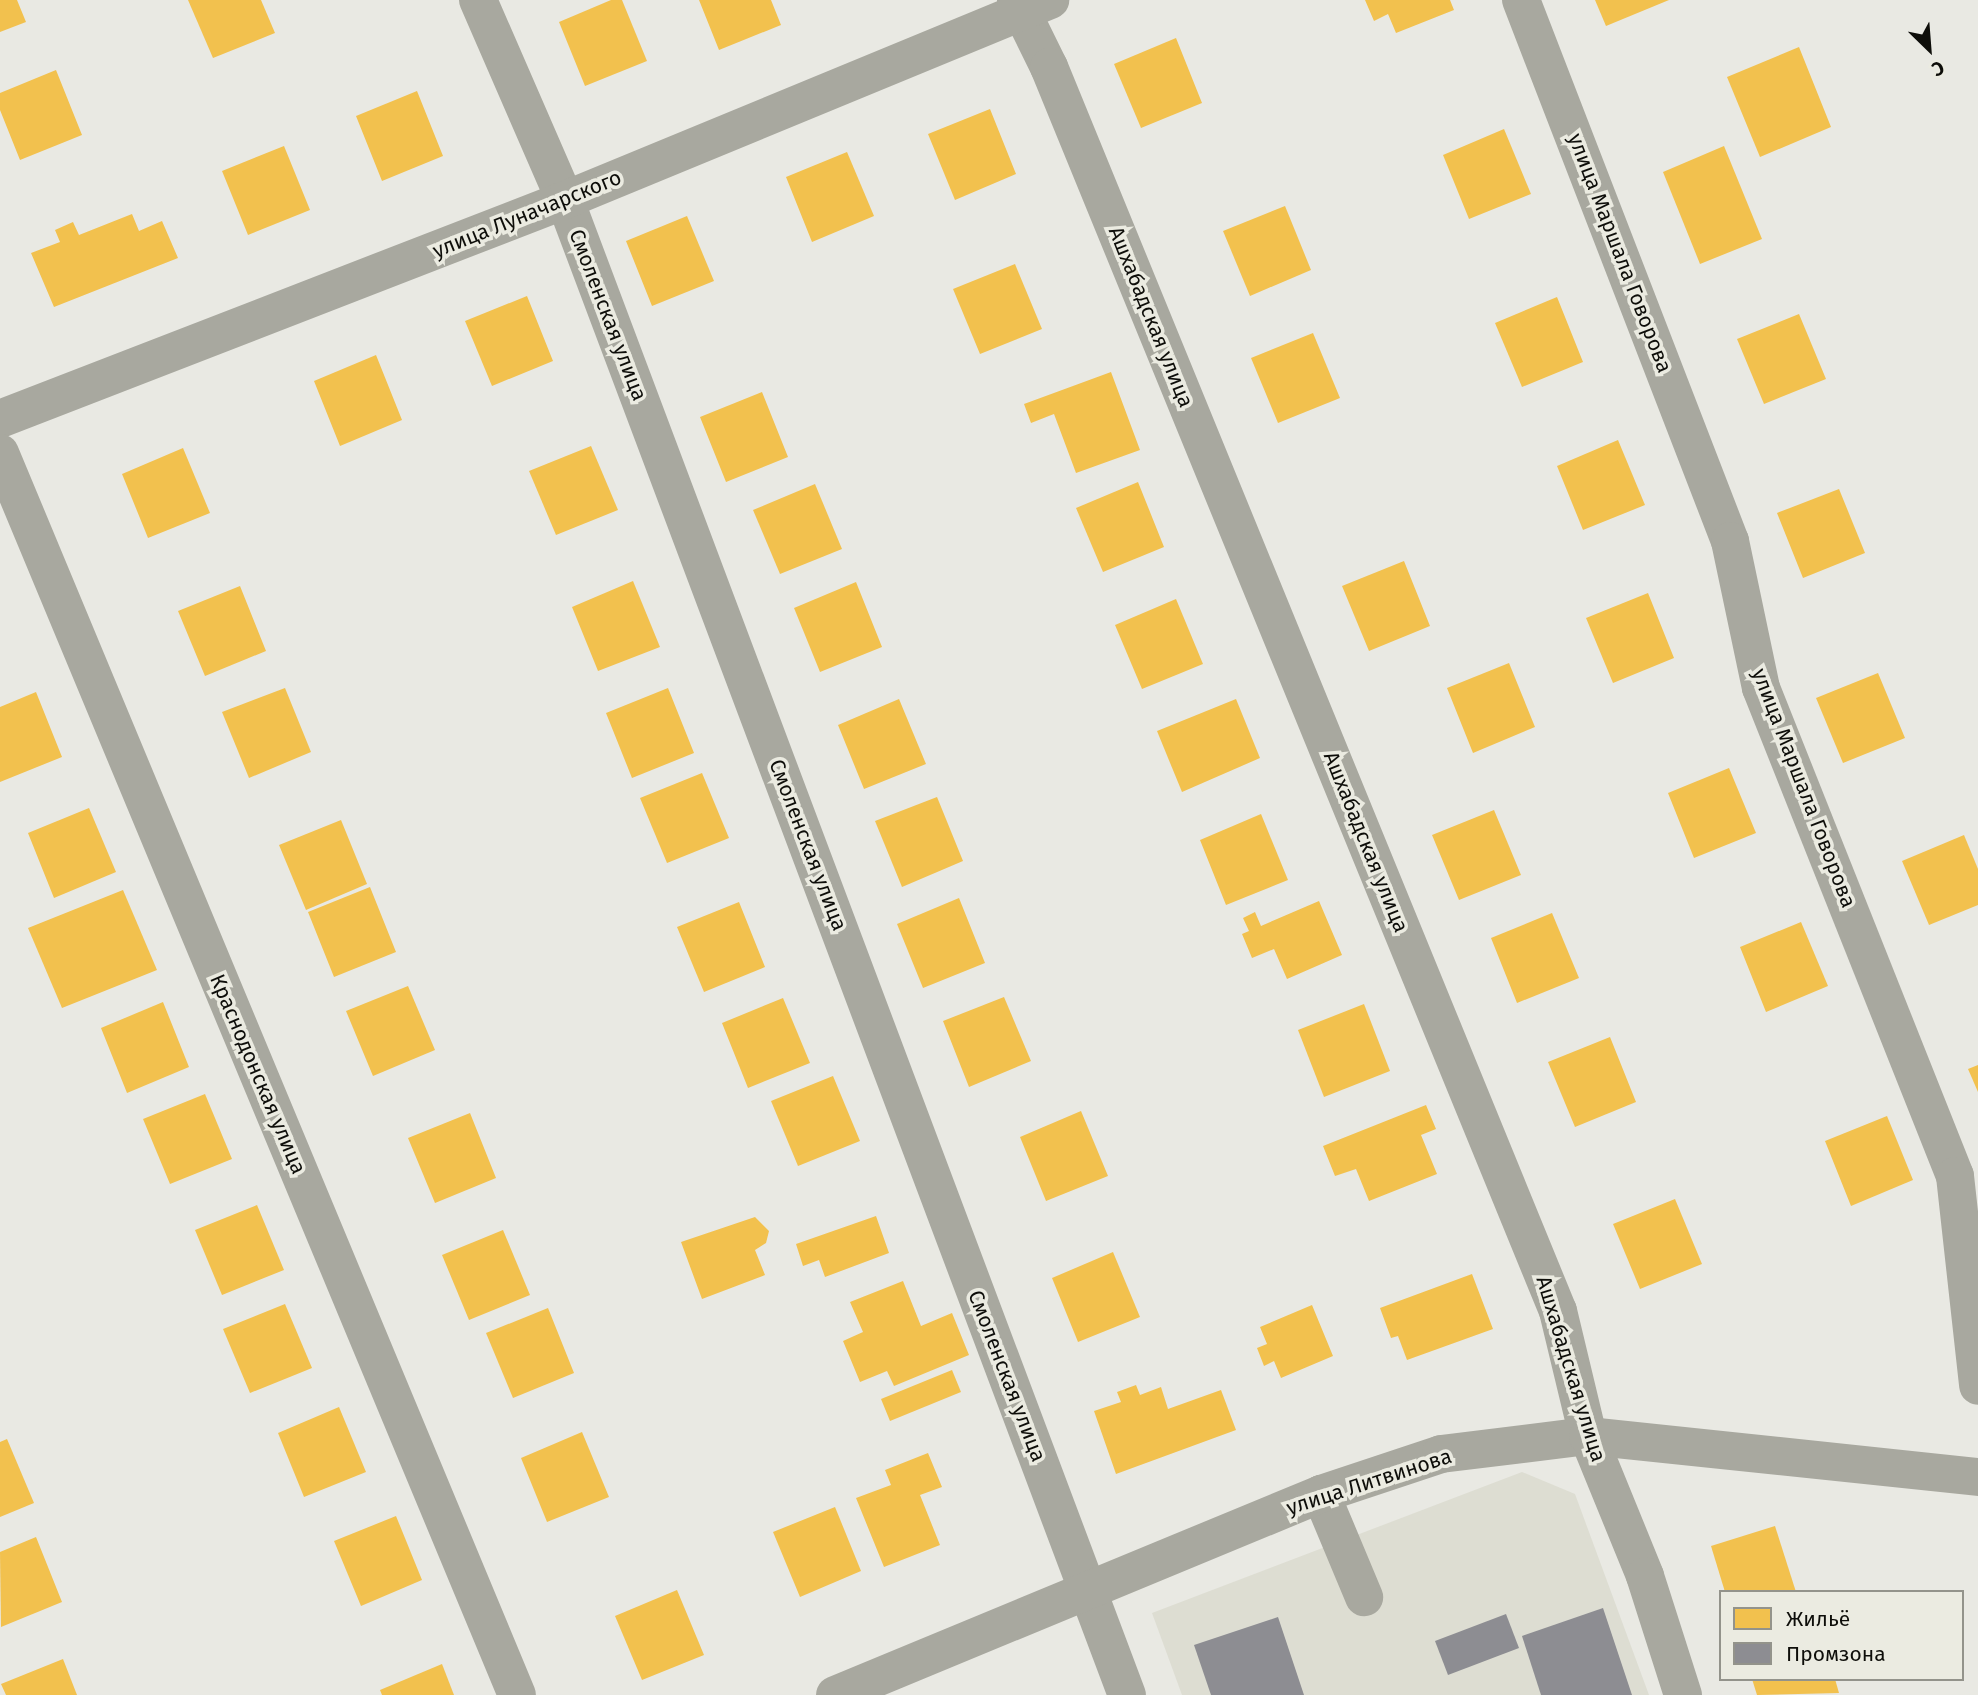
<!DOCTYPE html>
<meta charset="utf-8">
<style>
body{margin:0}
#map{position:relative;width:1978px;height:1695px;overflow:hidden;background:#e9e9e3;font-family:"Fira Sans",sans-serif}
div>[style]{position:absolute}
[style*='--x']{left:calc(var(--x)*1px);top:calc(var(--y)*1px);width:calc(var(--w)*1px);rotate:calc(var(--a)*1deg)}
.built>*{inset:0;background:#ddddd2}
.homes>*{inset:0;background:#f2c14e}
.industry>*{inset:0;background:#8d8d92}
.minor>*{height:38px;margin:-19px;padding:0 19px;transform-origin:19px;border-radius:19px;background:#a8a89f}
span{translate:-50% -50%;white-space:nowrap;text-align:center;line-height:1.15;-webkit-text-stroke:7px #ebebe1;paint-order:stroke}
.street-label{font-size:21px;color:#0e0e0a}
.legend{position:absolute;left:1719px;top:1590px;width:245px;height:91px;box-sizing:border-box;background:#ebebe1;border:2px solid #93938b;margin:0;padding:9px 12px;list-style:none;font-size:21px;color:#0e0e0a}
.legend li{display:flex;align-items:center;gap:14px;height:35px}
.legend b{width:35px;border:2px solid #93938b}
.north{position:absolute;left:1894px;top:14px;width:70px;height:70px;-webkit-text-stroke:5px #ebebe1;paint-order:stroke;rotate:155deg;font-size:19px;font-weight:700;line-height:28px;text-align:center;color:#0e0e0a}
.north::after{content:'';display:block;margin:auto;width:24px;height:32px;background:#0e0e0a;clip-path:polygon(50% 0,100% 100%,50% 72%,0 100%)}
</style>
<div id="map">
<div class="built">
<i style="clip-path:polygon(1522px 1472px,1575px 1494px,1649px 1695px,1182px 1695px,1152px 1613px)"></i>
</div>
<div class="homes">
<i style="clip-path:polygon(0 0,17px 0,26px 22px,0 32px)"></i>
<i style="clip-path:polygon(188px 0,261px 0,275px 33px,213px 58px)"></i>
<i style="clip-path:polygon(611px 0,622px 0,647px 61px,585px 86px,559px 22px)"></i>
<i style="clip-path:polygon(699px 0,771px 0,781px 25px,719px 50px)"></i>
<i style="clip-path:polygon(1365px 0,1450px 0,1454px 10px,1396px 33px,1388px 14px,1374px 21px)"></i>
<i style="clip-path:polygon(1595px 0,1669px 0,1606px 26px)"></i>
<i style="clip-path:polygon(1176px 38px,1202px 103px,1141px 128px,1114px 64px)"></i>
<i style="clip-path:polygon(1799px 47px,1831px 127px,1760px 157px,1727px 77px)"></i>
<i style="clip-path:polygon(56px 70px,82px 135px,20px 160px,0 110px,0 93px)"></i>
<i style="clip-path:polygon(417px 91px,443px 156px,382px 181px,356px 116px)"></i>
<i style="clip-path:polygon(990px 109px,1016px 174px,955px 200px,928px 134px)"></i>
<i style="clip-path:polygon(1504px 129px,1531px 194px,1469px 219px,1443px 155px)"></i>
<i style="clip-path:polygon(284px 146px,310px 210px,248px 235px,222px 171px)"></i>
<i style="clip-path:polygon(1724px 146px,1762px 239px,1700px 264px,1663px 172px)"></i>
<i style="clip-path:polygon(847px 152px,874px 216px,812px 242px,786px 177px)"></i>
<i style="clip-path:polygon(1285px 206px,1311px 270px,1250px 296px,1223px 231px)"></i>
<i style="clip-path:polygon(132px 214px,139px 231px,162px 221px,178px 258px,54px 307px,31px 253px,60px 242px,55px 230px,73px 222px,79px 235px)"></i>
<i style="clip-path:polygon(687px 216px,714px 281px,652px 306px,626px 241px)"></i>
<i style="clip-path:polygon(1015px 264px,1042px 329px,980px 354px,953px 289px)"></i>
<i style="clip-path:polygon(527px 296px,553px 361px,492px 386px,465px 321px)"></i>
<i style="clip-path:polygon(1557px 297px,1583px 362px,1522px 387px,1495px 323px)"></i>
<i style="clip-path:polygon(1799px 314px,1826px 379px,1764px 404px,1737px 339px)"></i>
<i style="clip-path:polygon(1313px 333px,1340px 398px,1278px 423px,1251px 358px)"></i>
<i style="clip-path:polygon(376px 355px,402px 420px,340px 446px,314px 381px)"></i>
<i style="clip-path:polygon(1111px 372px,1140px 450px,1076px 473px,1054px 414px,1031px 423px,1024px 404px)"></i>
<i style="clip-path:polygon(762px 392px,788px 457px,726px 482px,700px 417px)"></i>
<i style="clip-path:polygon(1618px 440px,1645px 505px,1583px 530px,1557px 466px)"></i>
<i style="clip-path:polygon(591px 446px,618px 510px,556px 535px,529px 471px)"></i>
<i style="clip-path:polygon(183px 448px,210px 513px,148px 538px,122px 474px)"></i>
<i style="clip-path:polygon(1138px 482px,1164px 547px,1103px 572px,1076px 508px)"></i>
<i style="clip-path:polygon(815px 484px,842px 549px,780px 574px,753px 510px)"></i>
<i style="clip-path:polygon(1839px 489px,1865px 553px,1803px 578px,1777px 513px)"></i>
<i style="clip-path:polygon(1404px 561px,1430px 626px,1369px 651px,1342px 586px)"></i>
<i style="clip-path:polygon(633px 581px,660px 647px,598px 671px,572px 607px)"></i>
<i style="clip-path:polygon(856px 582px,882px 647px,820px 672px,794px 608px)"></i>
<i style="clip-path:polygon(240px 586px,266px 651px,205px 676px,178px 611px)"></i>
<i style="clip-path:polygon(1648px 593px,1674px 658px,1613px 683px,1586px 618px)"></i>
<i style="clip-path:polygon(1176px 599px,1203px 664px,1142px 689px,1115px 625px)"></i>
<i style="clip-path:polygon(1509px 663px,1535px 727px,1473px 753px,1447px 688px)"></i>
<i style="clip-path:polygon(1878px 673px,1905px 738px,1843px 763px,1816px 698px)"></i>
<i style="clip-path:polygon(285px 688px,311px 752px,249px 778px,222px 712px)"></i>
<i style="clip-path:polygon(668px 688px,694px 753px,632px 778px,606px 713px)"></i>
<i style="clip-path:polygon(36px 692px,62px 757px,0 782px,0 707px)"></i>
<i style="clip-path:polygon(899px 699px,926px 764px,864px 789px,838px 725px)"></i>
<i style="clip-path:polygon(1236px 699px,1260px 758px,1182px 792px,1157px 731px)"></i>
<i style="clip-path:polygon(1729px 768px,1756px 833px,1694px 858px,1668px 793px)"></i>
<i style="clip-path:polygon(702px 773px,729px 838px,667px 863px,640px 798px)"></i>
<i style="clip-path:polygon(937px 797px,963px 861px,902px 887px,875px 821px)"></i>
<i style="clip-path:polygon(89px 808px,116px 872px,54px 898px,28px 833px)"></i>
<i style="clip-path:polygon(1494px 810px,1521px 875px,1459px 900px,1432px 835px)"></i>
<i style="clip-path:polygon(1261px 814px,1288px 880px,1226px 905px,1200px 840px)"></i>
<i style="clip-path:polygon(341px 820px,367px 884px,306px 910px,279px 845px)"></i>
<i style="clip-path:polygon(1964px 835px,1978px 869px,1978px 905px,1929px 925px,1902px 861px)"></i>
<i style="clip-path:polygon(370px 887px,396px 952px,334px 977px,308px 912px)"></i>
<i style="clip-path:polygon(123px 890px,157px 970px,62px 1008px,28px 928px)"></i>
<i style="clip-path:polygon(959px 898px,985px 963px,923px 988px,897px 924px)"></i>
<i style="clip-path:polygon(1319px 901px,1342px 955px,1287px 979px,1274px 949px,1252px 958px,1242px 934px,1249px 931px,1243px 918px,1255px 912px,1261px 926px)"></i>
<i style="clip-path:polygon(739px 902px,765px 967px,704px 992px,677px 927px)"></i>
<i style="clip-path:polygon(1552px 913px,1579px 978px,1517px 1003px,1491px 938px)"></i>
<i style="clip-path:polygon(1801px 922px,1828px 986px,1766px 1012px,1740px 947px)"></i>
<i style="clip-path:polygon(408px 986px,435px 1050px,373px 1076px,346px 1011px)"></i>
<i style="clip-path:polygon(1004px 997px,1031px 1061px,969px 1087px,943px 1021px)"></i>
<i style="clip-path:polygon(783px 998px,810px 1063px,748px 1088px,722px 1023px)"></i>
<i style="clip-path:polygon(163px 1002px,189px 1067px,127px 1093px,101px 1028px)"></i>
<i style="clip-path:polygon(1364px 1004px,1390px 1071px,1324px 1097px,1298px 1030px)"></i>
<i style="clip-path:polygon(1610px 1037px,1636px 1102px,1575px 1127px,1548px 1062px)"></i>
<i style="clip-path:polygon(1978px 1065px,1978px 1092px,1968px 1069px)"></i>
<i style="clip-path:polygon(833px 1076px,860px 1141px,798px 1166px,771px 1101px)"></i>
<i style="clip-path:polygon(205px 1094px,232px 1159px,170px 1184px,143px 1119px)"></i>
<i style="clip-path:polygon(1426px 1105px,1436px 1129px,1421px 1135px,1437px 1174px,1369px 1201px,1356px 1169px,1335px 1176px,1323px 1146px)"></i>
<i style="clip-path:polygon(1081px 1111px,1108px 1176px,1046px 1201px,1020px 1137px)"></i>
<i style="clip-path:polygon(470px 1113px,496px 1178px,435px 1203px,408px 1138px)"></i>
<i style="clip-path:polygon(1887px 1116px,1913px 1180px,1851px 1206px,1825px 1141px)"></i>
<i style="clip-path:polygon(1675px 1199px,1702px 1264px,1640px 1289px,1613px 1224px)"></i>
<i style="clip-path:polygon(257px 1205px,284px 1270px,222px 1295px,195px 1230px)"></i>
<i style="clip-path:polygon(876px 1216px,889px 1253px,825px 1277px,819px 1260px,803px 1266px,796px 1244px)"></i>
<i style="clip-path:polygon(755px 1217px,769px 1231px,766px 1243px,755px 1250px,765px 1275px,702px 1299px,681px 1242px)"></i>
<i style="clip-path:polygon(503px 1230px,530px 1295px,469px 1320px,442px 1255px)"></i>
<i style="clip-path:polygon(1113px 1252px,1140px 1317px,1078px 1342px,1052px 1278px)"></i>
<i style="clip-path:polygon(1472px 1274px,1493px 1329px,1407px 1360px,1398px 1336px,1391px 1338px,1380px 1308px)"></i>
<i style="clip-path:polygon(903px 1281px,921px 1326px,952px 1313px,969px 1355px,894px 1386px,887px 1371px,860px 1382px,843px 1341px,863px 1332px,850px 1302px)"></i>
<i style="clip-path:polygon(285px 1304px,312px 1368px,250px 1393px,223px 1329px)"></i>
<i style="clip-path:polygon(1312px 1305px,1333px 1356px,1281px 1378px,1274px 1361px,1264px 1366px,1257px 1348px,1267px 1344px,1260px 1327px)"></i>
<i style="clip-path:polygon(548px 1308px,574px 1373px,513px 1398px,486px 1333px)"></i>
<i style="clip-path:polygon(952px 1370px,961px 1392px,890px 1421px,881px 1399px)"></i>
<i style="clip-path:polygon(1136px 1385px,1140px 1395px,1161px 1387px,1168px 1409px,1221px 1390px,1236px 1430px,1116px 1474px,1094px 1411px,1121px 1402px,1117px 1392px)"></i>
<i style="clip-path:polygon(339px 1407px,366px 1472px,304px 1497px,278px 1433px)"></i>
<i style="clip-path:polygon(582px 1432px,609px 1497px,547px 1522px,521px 1458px)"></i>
<i style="clip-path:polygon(7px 1439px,34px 1503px,0 1517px,0 1442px)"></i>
<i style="clip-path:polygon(928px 1453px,942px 1487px,920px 1495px,940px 1545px,884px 1567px,856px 1498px,891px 1485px,885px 1470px)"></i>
<i style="clip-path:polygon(835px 1507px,861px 1571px,800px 1597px,773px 1532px)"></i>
<i style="clip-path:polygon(396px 1516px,422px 1580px,361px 1606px,334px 1541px)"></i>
<i style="clip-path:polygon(1775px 1526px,1796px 1592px,1725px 1592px,1711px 1546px)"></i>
<i style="clip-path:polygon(36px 1537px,62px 1602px,1px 1627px,0 1552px)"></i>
<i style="clip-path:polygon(677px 1590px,704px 1655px,642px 1680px,615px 1616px)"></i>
<i style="clip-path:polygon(63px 1659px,77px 1695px,6px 1695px,1px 1684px)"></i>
<i style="clip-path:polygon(442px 1664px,454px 1695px,382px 1695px,380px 1690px)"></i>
<i style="clip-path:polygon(1752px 1679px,1835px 1679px,1839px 1693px,1757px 1695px)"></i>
</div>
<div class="industry">
<i style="clip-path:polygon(1603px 1608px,1632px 1695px,1541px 1695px,1522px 1636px)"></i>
<i style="clip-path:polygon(1506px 1614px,1519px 1648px,1448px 1675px,1435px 1641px)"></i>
<i style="clip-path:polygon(1278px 1617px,1304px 1695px,1211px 1695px,1194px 1645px)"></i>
</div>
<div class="minor">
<i style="--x:478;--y:0;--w:218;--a:66.5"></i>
<i style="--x:565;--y:200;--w:1597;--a:69.4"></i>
<i style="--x:1016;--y:0;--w:75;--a:63.8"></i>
<i style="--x:1049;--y:67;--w:1344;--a:67.75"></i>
<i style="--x:1558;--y:1311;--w:129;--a:76.5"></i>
<i style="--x:1588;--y:1436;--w:151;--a:67.8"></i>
<i style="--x:1645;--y:1576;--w:125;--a:72.3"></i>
<i style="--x:1521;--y:0;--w:580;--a:68.88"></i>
<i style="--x:1730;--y:541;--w:150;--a:78.1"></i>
<i style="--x:1761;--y:688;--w:525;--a:68.32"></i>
<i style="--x:1955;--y:1176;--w:211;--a:83.7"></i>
<i style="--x:0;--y:419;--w:606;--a:-21.19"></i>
<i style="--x:565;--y:200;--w:525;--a:-22.41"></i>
<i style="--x:0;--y:453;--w:1345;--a:67.4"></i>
<i style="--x:1321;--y:1494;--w:112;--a:67.3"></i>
<i style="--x:835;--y:1695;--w:526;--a:-22.47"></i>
<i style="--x:1321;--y:1494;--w:126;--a:-18.4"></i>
<i style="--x:1441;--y:1454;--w:148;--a:-7"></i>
<i style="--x:1588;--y:1436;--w:392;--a:6"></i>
</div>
<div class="street-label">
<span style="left:527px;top:214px;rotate:-22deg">улица Луначарского</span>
<span style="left:1620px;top:253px;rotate:69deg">улица Маршала Говорова</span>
<span style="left:608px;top:315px;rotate:69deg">Смоленская улица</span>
<span style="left:1151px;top:317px;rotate:68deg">Ашхабадская улица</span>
<span style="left:1804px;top:788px;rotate:69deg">улица Маршала Говорова</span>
<span style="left:1366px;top:842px;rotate:68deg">Ашхабадская улица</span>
<span style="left:808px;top:845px;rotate:69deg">Смоленская улица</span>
<span style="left:258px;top:1074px;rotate:67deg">Краснодонская улица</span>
<span style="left:1571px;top:1369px;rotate:73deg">Ашхабадская улица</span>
<span style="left:1007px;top:1376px;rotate:69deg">Смоленская улица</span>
<span style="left:1369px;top:1482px;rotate:-18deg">улица Литвинова</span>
</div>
<ul class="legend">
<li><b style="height:19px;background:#f2c14e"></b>Жильё</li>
<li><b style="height:19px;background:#8d8d92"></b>Промзона</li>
</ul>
<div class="north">С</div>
</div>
